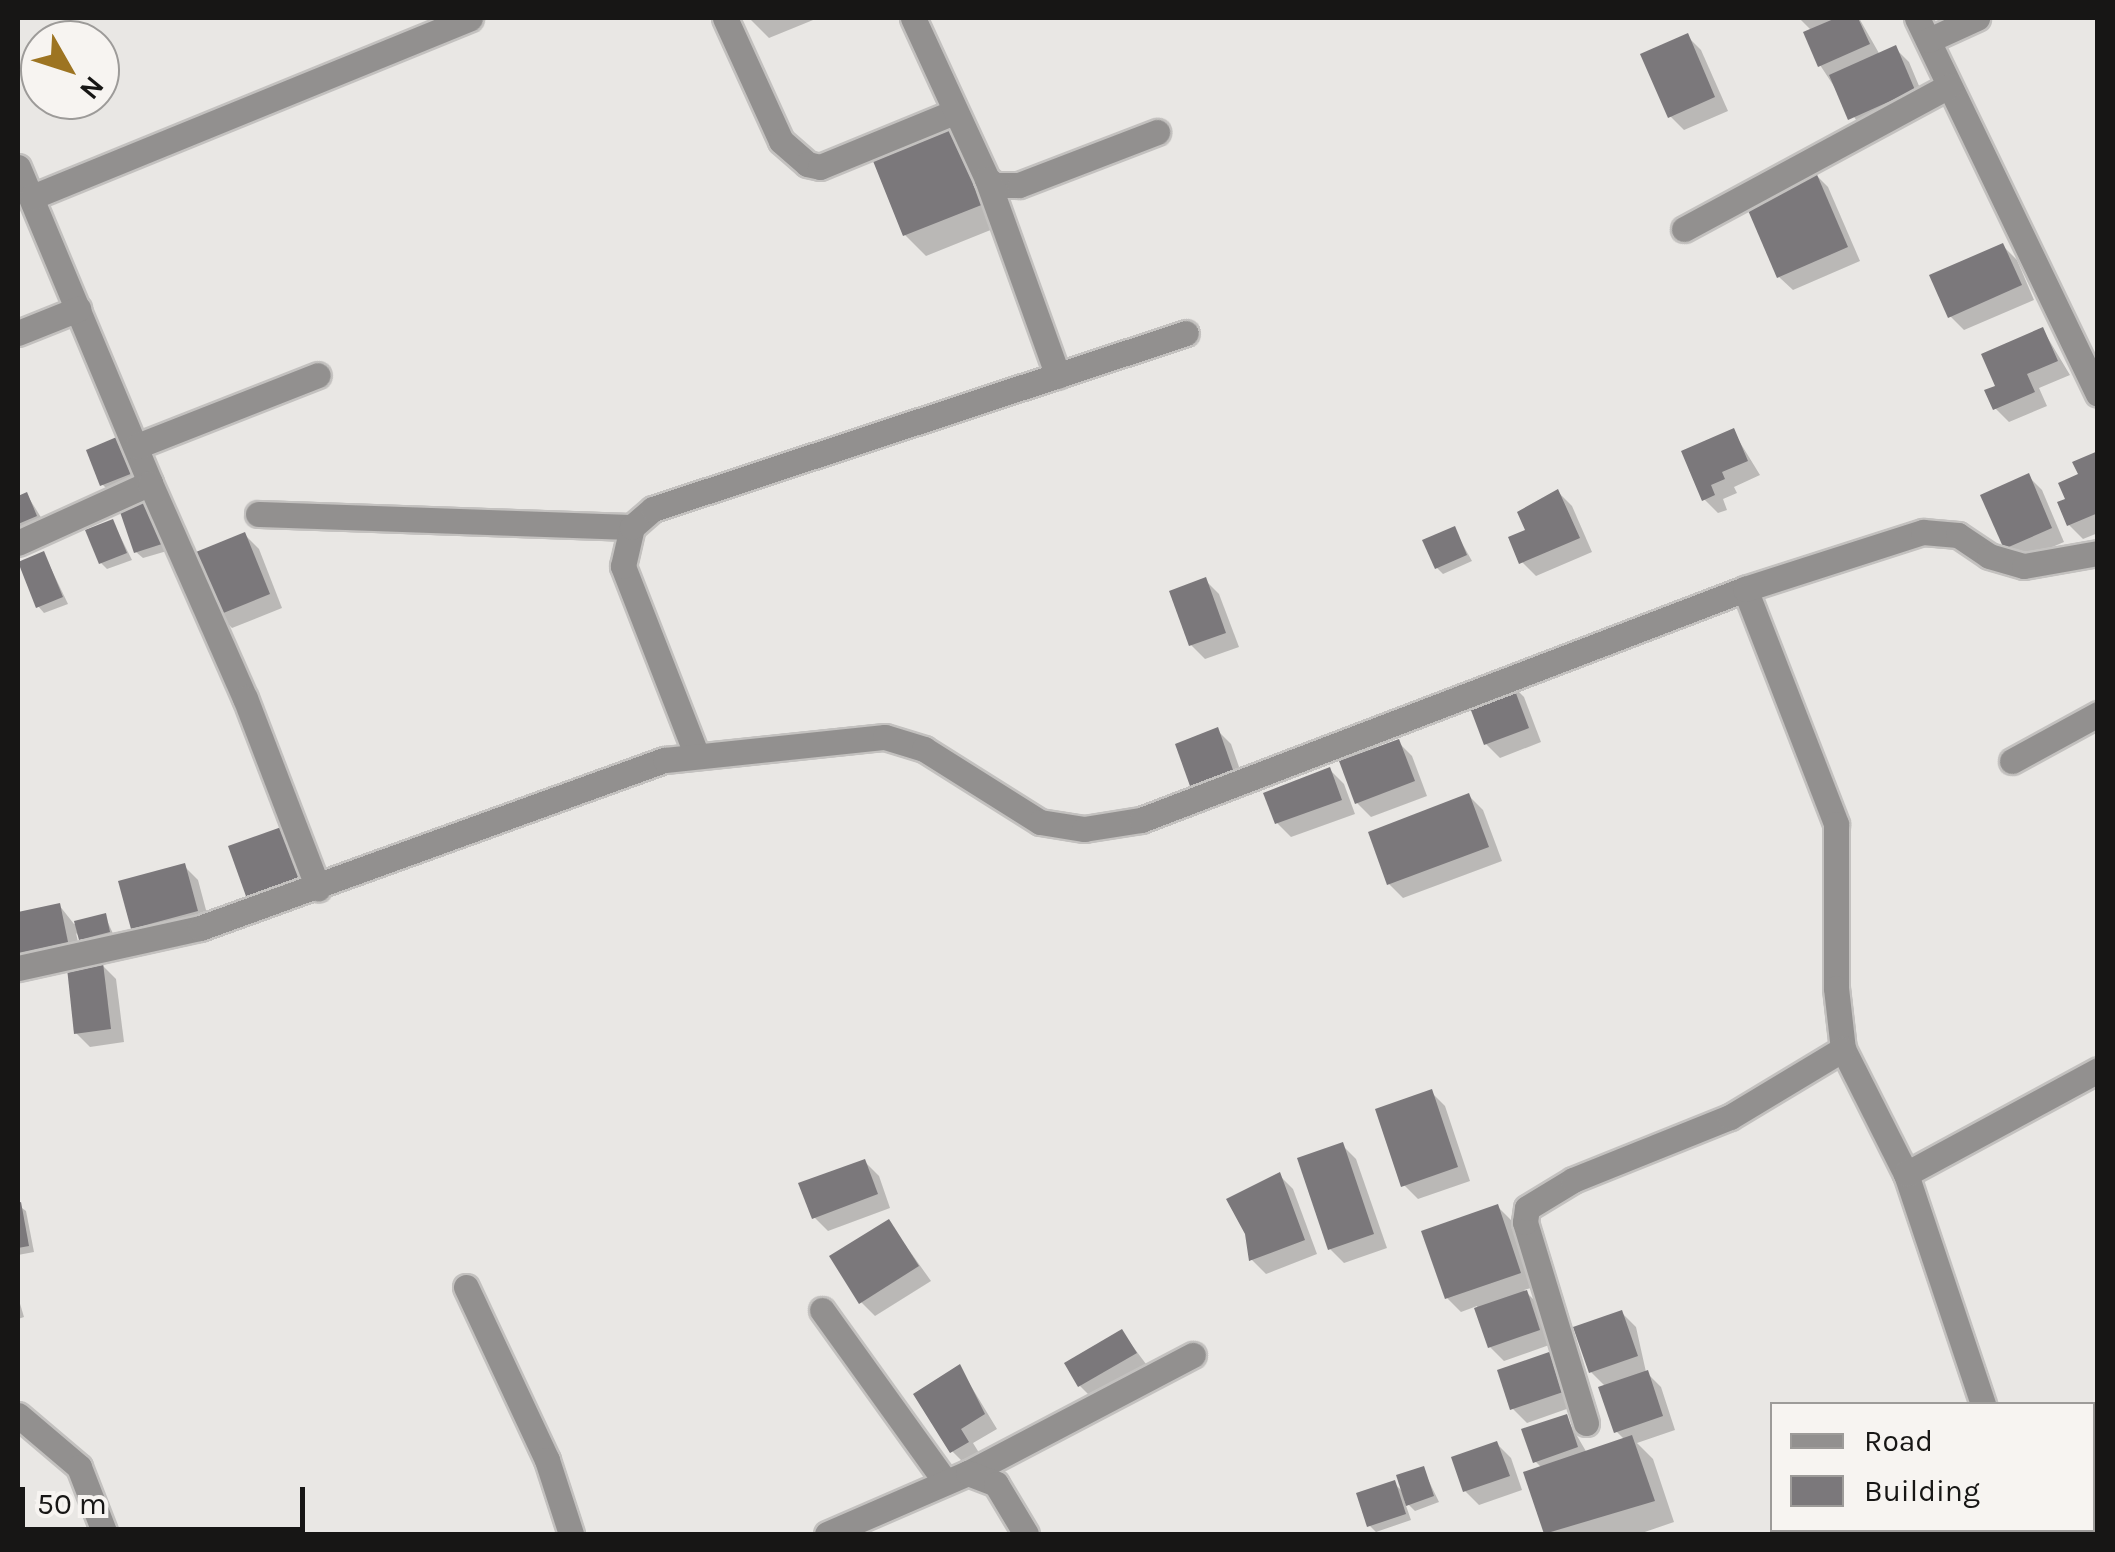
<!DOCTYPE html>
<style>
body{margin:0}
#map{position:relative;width:2115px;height:1552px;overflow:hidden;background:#e9e7e4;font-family:Karla,sans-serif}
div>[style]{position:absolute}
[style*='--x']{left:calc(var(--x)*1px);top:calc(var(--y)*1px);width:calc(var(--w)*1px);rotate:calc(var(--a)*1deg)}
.shadow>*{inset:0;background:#0003}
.building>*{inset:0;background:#7b787b}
.roads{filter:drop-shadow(2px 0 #c3c1bf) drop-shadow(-2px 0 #c3c1bf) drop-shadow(0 2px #c3c1bf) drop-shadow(0 -2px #c3c1bf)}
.minor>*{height:25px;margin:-12.5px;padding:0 12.5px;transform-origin:12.5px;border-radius:12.5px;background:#92908f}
span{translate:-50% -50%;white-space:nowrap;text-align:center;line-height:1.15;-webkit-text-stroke:8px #f7f4f1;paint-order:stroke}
.frame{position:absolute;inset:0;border:20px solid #171615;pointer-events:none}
.legend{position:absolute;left:1770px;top:1402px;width:325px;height:130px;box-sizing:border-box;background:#f7f4f1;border:2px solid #9d9b99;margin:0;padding:12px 18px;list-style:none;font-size:30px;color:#171615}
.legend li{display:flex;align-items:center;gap:20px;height:50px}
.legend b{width:50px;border:2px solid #9d9b99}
.north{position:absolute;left:20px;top:20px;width:100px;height:100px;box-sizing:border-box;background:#f7f4f1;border:2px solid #9d9b99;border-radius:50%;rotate:129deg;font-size:28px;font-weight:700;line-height:40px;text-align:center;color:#171615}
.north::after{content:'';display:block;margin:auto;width:35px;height:45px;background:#9d7422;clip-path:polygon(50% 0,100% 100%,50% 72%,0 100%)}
.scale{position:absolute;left:20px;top:1487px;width:285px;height:45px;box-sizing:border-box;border:5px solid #171615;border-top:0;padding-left:12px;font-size:30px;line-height:35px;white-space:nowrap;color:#171615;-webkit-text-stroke:8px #f7f4f1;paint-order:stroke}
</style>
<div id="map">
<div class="shadow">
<i style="clip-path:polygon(749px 18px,818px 18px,769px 38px)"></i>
<i style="clip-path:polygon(1799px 18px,1859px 18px,1880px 55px,1895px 48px,1909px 62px,1927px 105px,1864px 132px,1820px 65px,1812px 31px)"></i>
<i style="clip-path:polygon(1687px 36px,1701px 50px,1728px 111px,1684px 130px,1670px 116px)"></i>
<i style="clip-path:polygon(951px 126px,1003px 225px,926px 256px,905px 235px)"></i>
<i style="clip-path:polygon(1814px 173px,1828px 187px,1860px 261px,1793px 290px,1779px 277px)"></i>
<i style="clip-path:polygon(2003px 246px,2017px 260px,2034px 300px,1964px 330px,1950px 316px)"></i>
<i style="clip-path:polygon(2043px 330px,2070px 375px,2039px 388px,2047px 406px,2009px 422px,1995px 408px,1998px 387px)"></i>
<i style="clip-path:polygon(1733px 431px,1760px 475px,1734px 487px,1737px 493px,1723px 499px,1727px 510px,1718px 513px,1704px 499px)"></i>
<i style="clip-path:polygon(119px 439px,138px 479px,108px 490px,102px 484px)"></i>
<i style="clip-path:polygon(2098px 454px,2098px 533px,2083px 539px,2069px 525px,2069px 500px)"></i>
<i style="clip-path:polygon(2028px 476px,2042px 490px,2064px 542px,2020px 561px,2006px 547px)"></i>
<i style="clip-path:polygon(1558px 492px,1572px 506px,1592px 552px,1536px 576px,1522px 562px,1528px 531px)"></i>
<i style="clip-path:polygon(27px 495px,49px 530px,18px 543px,18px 498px)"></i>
<i style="clip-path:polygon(146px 502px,167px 551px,143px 558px,136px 552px)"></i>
<i style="clip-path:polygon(113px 522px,132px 560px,107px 569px,101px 563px)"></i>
<i style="clip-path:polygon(1454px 529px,1472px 561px,1443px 574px,1437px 568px)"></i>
<i style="clip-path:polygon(245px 535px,259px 549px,282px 608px,232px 628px,218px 614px)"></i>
<i style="clip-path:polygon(44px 554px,68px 604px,44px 613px,38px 606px)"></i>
<i style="clip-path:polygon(1205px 580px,1219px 594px,1239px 647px,1205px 659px,1191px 645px)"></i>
<i style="clip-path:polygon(1510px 683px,1524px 697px,1541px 742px,1500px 758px,1486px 744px)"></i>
<i style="clip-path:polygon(1217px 730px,1231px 744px,1245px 784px,1206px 798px,1192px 784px)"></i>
<i style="clip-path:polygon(1398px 742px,1412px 756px,1427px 796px,1371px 817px,1357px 803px)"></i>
<i style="clip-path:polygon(1330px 770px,1344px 784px,1355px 814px,1291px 837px,1277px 823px)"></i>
<i style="clip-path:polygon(1469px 796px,1483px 810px,1502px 861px,1403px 898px,1389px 884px)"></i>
<i style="clip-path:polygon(184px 866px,198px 880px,210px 925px,147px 942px,133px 928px)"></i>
<i style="clip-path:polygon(59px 905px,74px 924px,105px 916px,115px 938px,88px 945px,76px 933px,81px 955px,33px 966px,19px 952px,18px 914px)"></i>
<i style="clip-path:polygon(102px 965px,116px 979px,124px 1042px,90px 1047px,76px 1033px)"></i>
<i style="clip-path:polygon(1431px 1092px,1445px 1106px,1470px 1181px,1418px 1199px,1404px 1185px)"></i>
<i style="clip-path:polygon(1342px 1145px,1356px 1159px,1387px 1248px,1344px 1263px,1330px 1249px)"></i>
<i style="clip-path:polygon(865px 1162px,879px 1176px,890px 1208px,828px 1231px,814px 1217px)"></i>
<i style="clip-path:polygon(1279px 1175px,1293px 1189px,1317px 1254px,1266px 1274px,1252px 1260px,1247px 1233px)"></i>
<i style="clip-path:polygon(18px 1205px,26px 1211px,34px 1252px,18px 1255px)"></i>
<i style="clip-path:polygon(1498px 1207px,1512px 1221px,1534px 1287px,1524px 1290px,1540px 1306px,1552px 1344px,1504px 1361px,1490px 1347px,1477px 1306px,1461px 1312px,1447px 1298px)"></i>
<i style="clip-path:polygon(889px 1222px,931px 1281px,875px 1316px,861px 1302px)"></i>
<i style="clip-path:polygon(18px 1297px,24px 1317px,18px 1319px)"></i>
<i style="clip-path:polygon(1622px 1313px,1636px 1327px,1646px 1372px,1661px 1387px,1675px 1430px,1637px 1443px,1653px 1459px,1674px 1522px,1639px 1534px,1547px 1534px,1526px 1474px,1542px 1468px,1535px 1461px,1566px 1417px,1587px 1453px,1625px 1440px,1616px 1431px,1606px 1387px,1591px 1372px)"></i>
<i style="clip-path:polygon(1122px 1332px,1149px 1368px,1094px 1400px,1080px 1386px)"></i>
<i style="clip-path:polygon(1552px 1354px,1578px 1405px,1527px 1423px,1513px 1409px)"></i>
<i style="clip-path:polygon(960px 1368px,997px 1429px,973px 1443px,981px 1456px,966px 1465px,952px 1451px)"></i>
<i style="clip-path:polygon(1497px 1444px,1511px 1458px,1522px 1490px,1479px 1505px,1465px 1491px)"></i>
<i style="clip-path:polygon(1423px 1469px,1439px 1502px,1415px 1511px,1404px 1500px,1411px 1520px,1376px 1532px,1370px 1526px,1394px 1483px,1404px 1493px)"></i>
</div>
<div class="building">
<i style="clip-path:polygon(1836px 18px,1858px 18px,1870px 44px,1818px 67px,1803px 32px)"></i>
<i style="clip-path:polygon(1688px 33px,1715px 97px,1668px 118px,1640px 54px)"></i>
<i style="clip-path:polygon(1896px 45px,1915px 90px,1848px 120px,1829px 75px)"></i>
<i style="clip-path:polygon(951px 123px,984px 204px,903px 236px,871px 156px)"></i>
<i style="clip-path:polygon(1815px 170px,1848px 247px,1777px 278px,1744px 201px)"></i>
<i style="clip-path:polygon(2003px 243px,2022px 285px,1948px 318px,1929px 275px)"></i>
<i style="clip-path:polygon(2043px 327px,2058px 361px,2027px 374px,2035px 392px,1993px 410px,1984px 390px,1995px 386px,1981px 354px)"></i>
<i style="clip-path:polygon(1734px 428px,1748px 461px,1722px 472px,1725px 479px,1711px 485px,1715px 495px,1702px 501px,1681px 451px)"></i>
<i style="clip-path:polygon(119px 436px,133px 473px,100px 486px,86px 450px)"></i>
<i style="clip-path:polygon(2098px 451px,2098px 513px,2067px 526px,2057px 502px,2065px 499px,2058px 483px,2078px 474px,2072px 462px)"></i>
<i style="clip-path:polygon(2029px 473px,2052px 528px,2004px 549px,1980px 495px)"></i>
<i style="clip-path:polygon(1558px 489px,1580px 538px,1519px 564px,1508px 537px,1525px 530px,1517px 512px)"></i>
<i style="clip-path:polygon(27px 492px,37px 516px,18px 524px,18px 496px)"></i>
<i style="clip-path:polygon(147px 500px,162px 544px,134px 553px,119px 509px)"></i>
<i style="clip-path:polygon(113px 519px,127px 553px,99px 564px,85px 530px)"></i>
<i style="clip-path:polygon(1455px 526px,1467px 555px,1435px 569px,1422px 540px)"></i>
<i style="clip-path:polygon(245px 532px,270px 594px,216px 616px,191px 554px)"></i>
<i style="clip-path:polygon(44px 551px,63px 597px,36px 608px,18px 562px)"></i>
<i style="clip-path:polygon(1206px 577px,1226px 633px,1189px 646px,1169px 591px)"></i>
<i style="clip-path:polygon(1511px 680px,1529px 728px,1484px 745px,1466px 697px)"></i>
<i style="clip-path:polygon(1218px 727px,1233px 770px,1190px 786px,1175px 744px)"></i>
<i style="clip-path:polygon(1399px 739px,1415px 781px,1355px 804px,1339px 761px)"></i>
<i style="clip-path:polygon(1330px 767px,1342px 800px,1275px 824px,1263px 793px)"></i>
<i style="clip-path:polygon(1469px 793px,1489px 847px,1387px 885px,1368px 832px)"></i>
<i style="clip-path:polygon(287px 825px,305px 878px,247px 899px,228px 846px)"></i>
<i style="clip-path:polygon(185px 863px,198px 911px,131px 929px,118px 881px)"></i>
<i style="clip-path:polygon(60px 903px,68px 942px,18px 953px,18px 912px)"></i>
<i style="clip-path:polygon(106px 913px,110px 932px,79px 940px,74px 921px)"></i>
<i style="clip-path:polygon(103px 963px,111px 1029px,74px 1034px,67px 968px)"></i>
<i style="clip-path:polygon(1432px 1089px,1458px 1167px,1401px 1187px,1375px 1109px)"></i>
<i style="clip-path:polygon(1343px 1142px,1374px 1234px,1328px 1250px,1297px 1158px)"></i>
<i style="clip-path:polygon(865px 1159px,878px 1194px,812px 1219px,798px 1183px)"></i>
<i style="clip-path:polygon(1280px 1172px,1305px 1240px,1249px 1261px,1245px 1234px,1226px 1199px)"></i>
<i style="clip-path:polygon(21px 1202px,29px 1246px,18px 1248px,18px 1203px)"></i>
<i style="clip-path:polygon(1498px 1204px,1521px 1273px,1445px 1299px,1421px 1231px)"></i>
<i style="clip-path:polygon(889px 1219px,919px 1266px,859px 1304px,829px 1256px)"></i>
<i style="clip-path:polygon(1527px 1290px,1540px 1330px,1488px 1348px,1474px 1308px)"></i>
<i style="clip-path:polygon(1622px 1310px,1638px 1356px,1589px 1373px,1573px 1327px)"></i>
<i style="clip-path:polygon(1122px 1329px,1137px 1353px,1078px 1387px,1064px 1363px)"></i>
<i style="clip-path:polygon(1552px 1351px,1566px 1391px,1510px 1410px,1497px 1370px)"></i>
<i style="clip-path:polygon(960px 1364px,985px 1414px,961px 1429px,969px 1442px,950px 1453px,913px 1394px)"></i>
<i style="clip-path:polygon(1648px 1370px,1663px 1416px,1614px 1433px,1598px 1387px)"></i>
<i style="clip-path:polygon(1567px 1414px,1578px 1447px,1533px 1463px,1521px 1429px)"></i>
<i style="clip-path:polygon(1632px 1435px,1655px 1501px,1544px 1534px,1523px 1472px)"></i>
<i style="clip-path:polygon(1497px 1441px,1510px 1476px,1463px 1492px,1451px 1457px)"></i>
<i style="clip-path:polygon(1424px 1466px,1434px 1496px,1406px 1506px,1396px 1475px)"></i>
<i style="clip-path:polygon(1395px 1480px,1406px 1514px,1367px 1527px,1356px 1493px)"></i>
</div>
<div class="roads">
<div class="minor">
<i style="--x:725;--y:18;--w:135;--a:65.5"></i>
<i style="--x:781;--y:141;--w:35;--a:41"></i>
<i style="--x:807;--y:164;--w:13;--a:13"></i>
<i style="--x:820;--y:167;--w:145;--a:-22.3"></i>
<i style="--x:913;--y:18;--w:177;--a:65.3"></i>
<i style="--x:987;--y:179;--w:10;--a:37"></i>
<i style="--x:995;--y:185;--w:24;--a:0"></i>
<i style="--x:1019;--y:185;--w:148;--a:-21"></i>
<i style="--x:1917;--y:18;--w:417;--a:64.3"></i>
<i style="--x:1929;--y:40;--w:53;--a:-24.6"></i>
<i style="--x:18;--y:167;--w:342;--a:67.3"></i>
<i style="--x:150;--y:483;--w:145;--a:155.6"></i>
<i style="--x:987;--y:179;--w:209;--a:70.2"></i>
<i style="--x:32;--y:197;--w:473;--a:-22.2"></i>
<i style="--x:1684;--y:229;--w:301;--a:-28.4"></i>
<i style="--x:18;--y:333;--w:65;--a:-21.8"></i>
<i style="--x:137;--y:446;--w:194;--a:-21.4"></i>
<i style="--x:150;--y:483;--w:235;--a:66.2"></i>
<i style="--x:245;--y:698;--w:204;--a:69"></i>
<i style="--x:258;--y:514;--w:374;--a:2"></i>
<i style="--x:1745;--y:589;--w:252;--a:68.8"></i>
<i style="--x:1836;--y:824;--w:164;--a:90"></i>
<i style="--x:1836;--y:988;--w:61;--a:83.5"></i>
<i style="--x:1843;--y:1049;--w:140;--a:63.3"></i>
<i style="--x:1906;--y:1174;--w:243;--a:71.5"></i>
<i style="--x:697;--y:756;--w:204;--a:-111.3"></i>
<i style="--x:623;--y:566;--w:40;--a:-77"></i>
<i style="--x:632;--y:527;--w:28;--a:-41"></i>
<i style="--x:653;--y:509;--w:561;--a:-18.27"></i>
<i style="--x:2012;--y:761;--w:98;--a:-28.7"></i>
<i style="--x:18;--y:968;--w:186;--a:-12.4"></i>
<i style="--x:200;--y:928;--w:494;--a:-19.9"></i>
<i style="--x:665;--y:760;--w:221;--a:-6"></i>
<i style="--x:885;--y:737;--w:41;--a:17.1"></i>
<i style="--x:924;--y:749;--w:137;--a:32.2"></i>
<i style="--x:1040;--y:822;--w:45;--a:9"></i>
<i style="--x:1084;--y:829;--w:58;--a:-9"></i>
<i style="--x:1141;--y:820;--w:647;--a:-20.93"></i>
<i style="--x:1745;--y:589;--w:187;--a:-17.8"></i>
<i style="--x:1923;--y:532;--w:35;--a:5"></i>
<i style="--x:1958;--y:535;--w:37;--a:34"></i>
<i style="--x:1989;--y:556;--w:36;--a:16"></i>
<i style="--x:2024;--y:566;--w:75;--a:-10"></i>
<i style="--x:1906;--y:1174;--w:218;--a:-28.4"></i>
<i style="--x:466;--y:1287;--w:191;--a:64.9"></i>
<i style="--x:547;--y:1460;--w:78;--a:72"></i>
<i style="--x:822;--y:1310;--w:211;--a:54.3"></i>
<i style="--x:18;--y:1415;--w:80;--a:40.4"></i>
<i style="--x:79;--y:1467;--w:72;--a:68.8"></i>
<i style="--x:1586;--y:1423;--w:210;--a:-106.9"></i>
<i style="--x:1525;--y:1222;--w:14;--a:-82"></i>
<i style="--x:1527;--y:1208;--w:54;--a:-31.3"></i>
<i style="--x:1573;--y:1180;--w:169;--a:-21.9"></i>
<i style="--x:1730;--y:1117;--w:132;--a:-31"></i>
<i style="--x:968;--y:1473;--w:254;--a:-27.7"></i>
<i style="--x:2025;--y:1530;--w:4;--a:63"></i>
<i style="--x:827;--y:1534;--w:154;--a:-23.4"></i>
<i style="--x:968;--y:1473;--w:30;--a:21"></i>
<i style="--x:996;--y:1484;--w:58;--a:59"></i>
</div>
</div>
<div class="frame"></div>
<ul class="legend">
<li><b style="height:12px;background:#92908f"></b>Road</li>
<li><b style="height:28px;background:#7b787b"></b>Building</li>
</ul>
<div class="north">N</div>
<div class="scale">50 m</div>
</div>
